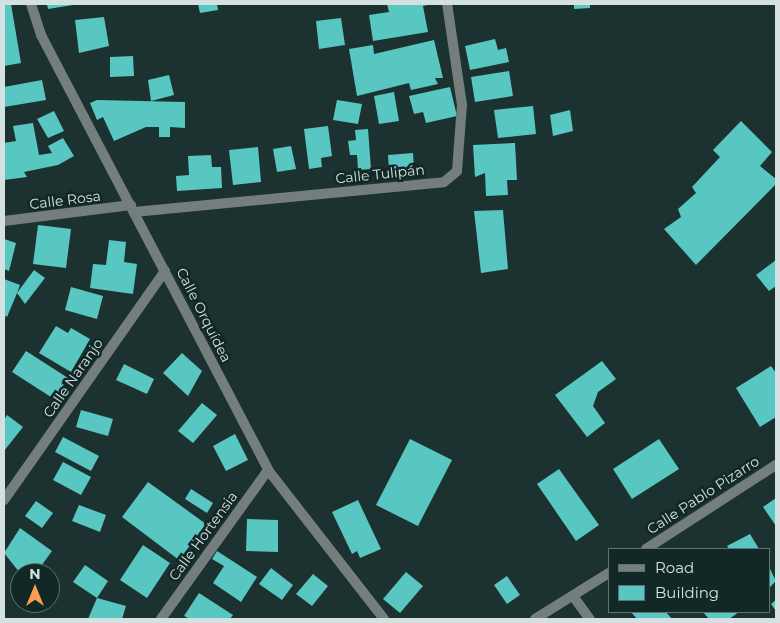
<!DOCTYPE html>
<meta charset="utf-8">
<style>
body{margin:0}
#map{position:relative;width:780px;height:623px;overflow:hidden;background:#1c3230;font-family:Montserrat,sans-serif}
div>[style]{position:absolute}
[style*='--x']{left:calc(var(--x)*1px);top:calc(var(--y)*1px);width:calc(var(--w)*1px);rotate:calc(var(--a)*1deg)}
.building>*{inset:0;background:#59c7c1}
.street>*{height:10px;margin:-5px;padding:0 5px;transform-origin:5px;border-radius:5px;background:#747e7d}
span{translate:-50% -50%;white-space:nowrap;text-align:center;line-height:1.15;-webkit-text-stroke:5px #122827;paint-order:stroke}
.street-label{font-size:14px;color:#d4e1e0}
.frame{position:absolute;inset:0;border:5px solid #d4e1e0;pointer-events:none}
.legend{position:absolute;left:608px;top:548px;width:162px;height:65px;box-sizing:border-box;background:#122827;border:1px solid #607271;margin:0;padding:6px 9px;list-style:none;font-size:15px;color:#d4e1e0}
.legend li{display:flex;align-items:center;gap:10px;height:25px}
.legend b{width:25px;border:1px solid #607271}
.north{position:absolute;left:10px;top:563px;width:50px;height:50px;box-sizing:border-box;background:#122827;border:1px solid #607271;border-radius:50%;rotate:0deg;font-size:14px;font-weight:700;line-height:20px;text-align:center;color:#d4e1e0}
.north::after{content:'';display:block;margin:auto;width:18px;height:22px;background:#fb9e51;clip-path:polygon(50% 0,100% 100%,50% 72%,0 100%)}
</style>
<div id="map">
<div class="building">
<i style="clip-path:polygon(4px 4px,11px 4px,21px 63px,4px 66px)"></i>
<i style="clip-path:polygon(47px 4px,73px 4px,73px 5px,48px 9px)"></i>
<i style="clip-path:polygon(198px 4px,217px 4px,218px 10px,200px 13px)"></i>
<i style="clip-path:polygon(387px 4px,431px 4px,423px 6px,428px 32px,373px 41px,369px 15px,389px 12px)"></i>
<i style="clip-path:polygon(574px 4px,590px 4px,590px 8px,574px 9px)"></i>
<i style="clip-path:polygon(104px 17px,109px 46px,79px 53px,75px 20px)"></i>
<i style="clip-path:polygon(341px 18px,345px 45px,319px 49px,316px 21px)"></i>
<i style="clip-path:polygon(495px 39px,498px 50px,506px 48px,509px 62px,470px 70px,465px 46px)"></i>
<i style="clip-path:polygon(434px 40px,443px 78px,435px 78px,438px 84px,411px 90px,409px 83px,357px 96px,349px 49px,373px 45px,374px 54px)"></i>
<i style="clip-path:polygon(133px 56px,134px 76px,110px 77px,110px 57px)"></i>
<i style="clip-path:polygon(509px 71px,513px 96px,475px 102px,471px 77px)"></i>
<i style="clip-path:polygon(169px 75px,174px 95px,151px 101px,148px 80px)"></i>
<i style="clip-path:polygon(42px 80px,46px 100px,4px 107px,4px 87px)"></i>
<i style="clip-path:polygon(450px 87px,457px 116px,426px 123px,423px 112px,414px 114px,409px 96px)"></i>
<i style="clip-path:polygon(394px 92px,399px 121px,379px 124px,374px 96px)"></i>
<i style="clip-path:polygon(97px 100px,185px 102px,185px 128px,170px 127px,170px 137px,159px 137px,159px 127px,146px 127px,114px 141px,103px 117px,97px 120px,90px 103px)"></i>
<i style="clip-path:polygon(337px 100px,362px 104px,358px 124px,333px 120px)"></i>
<i style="clip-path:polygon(533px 106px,536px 134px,498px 138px,494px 110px)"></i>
<i style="clip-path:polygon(570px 110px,573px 131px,553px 136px,550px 115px)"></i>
<i style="clip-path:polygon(54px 111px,64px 131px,48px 138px,37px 119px)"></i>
<i style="clip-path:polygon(741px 121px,772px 152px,760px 166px,776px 179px,776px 184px,696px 265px,664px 229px,681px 217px,678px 209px,696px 193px,692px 187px,720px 157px,713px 150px)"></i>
<i style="clip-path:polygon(33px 123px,39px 155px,52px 153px,48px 146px,63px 138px,74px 156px,58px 165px,24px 172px,27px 177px,4px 180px,4px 143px,16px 141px,13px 126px)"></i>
<i style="clip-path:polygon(328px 126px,332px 156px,321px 158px,322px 167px,309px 169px,304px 129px)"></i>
<i style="clip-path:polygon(368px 129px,371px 169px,358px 170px,357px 155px,350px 155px,348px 141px,356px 140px,355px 130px)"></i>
<i style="clip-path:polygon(515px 143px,517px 180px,507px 180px,508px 195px,486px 196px,485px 173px,475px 177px,473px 145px)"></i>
<i style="clip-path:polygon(291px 146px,296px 169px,277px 172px,273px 149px)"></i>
<i style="clip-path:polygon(258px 147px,261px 182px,233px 185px,229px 150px)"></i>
<i style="clip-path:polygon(413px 153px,414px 168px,389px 170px,388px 155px)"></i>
<i style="clip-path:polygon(211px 155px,212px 167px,221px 167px,222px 188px,177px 191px,176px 176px,189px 175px,188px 156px)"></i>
<i style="clip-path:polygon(503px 210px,508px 269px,481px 273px,474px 211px)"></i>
<i style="clip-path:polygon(38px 225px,71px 229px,66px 268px,33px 264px)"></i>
<i style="clip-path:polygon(4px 239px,16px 243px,9px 271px,4px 269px)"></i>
<i style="clip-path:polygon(109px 240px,126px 242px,124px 262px,137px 264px,133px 294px,90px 288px,93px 264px,106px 265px)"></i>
<i style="clip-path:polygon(776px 260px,776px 286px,769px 291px,756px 275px)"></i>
<i style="clip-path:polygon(34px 270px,45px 278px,25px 304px,17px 293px,7px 317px,4px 315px,4px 279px,20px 285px,17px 293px)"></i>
<i style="clip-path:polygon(71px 287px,103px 296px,97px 319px,65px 310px)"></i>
<i style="clip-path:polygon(56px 326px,68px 333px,71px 328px,90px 339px,71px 372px,39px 353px)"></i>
<i style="clip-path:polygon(26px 351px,68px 378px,54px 399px,12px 372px)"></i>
<i style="clip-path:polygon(182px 353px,202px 371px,188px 396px,163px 373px)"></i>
<i style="clip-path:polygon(602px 361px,616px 379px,598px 392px,593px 406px,605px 423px,587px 437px,555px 395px)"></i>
<i style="clip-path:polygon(124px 364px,154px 379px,147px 394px,116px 380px)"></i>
<i style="clip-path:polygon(771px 366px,776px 373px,776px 417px,760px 427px,736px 388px)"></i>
<i style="clip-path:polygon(202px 403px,217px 415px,193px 443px,178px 431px)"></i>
<i style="clip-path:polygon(81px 410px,113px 419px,108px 436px,76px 427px)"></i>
<i style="clip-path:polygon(7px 415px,23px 427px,4px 451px,4px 420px)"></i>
<i style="clip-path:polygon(235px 434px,248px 460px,226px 471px,213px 446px)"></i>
<i style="clip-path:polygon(63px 437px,99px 456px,91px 471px,55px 452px)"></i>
<i style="clip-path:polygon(410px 439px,452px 460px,418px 526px,376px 505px)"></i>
<i style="clip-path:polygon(659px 439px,679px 469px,632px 499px,613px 469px)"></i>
<i style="clip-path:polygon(63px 462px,91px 477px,81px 495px,53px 480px)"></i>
<i style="clip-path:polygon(559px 469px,599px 525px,576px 541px,537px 484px)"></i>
<i style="clip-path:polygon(148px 482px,206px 524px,179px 560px,122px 517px)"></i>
<i style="clip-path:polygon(191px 489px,213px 503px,207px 513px,185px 499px)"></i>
<i style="clip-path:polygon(776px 498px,776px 526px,763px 507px)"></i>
<i style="clip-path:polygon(358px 500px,381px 549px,360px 558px,357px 551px,352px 554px,332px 512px)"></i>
<i style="clip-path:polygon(36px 501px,53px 513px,42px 528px,25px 516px)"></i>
<i style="clip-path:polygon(79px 505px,106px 515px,100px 532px,72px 521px)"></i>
<i style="clip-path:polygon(247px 519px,278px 520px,278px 552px,246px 551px)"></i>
<i style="clip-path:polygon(20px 528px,52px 551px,36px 573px,20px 573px,4px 553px)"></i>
<i style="clip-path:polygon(750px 534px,759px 549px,729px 549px,727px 546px)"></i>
<i style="clip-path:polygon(143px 545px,170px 563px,147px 598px,120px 580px)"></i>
<i style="clip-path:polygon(217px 551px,257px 577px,241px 602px,213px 583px,224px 566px,212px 559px)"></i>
<i style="clip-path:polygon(85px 565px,108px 581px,97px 598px,73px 582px)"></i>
<i style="clip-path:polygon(769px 567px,776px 581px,769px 588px)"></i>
<i style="clip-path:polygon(271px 568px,293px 585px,282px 600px,259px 584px)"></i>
<i style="clip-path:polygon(406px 572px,423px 586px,400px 613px,383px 599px)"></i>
<i style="clip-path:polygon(313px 574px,328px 586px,312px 606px,296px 594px)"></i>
<i style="clip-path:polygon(507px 576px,520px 595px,507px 604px,494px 585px)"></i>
<i style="clip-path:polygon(199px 593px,233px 615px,230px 619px,190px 619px,184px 616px)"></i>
<i style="clip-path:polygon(97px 598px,126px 606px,122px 619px,88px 619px)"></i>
<i style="clip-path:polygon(776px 600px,776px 611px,771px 604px)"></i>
<i style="clip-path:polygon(631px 612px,666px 612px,672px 619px,637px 619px)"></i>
<i style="clip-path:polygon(703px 612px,739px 612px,729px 619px,709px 619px)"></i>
</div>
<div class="street">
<i style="--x:31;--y:4;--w:33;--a:72"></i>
<i style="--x:41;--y:35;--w:491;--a:62.4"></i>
<i style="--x:268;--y:470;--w:189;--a:52.1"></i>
<i style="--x:134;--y:212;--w:311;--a:-5.5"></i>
<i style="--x:444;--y:182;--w:17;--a:-40"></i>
<i style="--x:457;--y:171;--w:66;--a:-85.7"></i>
<i style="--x:462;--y:105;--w:102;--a:-98.4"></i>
<i style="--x:4;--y:221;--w:128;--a:-7.2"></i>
<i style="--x:4;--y:500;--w:280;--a:-54.9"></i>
<i style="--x:646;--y:549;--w:155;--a:-32.9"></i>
<i style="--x:573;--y:596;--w:29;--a:54"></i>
<i style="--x:161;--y:619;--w:183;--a:-54.3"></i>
<i style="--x:535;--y:619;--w:87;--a:-31.9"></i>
</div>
<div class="street-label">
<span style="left:380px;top:174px;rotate:-6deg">Calle Tulipán</span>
<span style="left:65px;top:200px;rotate:-7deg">Calle Rosa</span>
<span style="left:204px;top:315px;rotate:63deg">Calle Orquídea</span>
<span style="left:73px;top:378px;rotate:-55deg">Calle Naranjo</span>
<span style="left:703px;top:495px;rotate:-33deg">Calle Pablo Pizarro</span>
<span style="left:203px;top:536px;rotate:-54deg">Calle Hortensia</span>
</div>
<div class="frame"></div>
<ul class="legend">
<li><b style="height:6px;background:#747e7d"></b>Road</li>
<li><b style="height:14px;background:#59c7c1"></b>Building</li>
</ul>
<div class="north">N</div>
</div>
